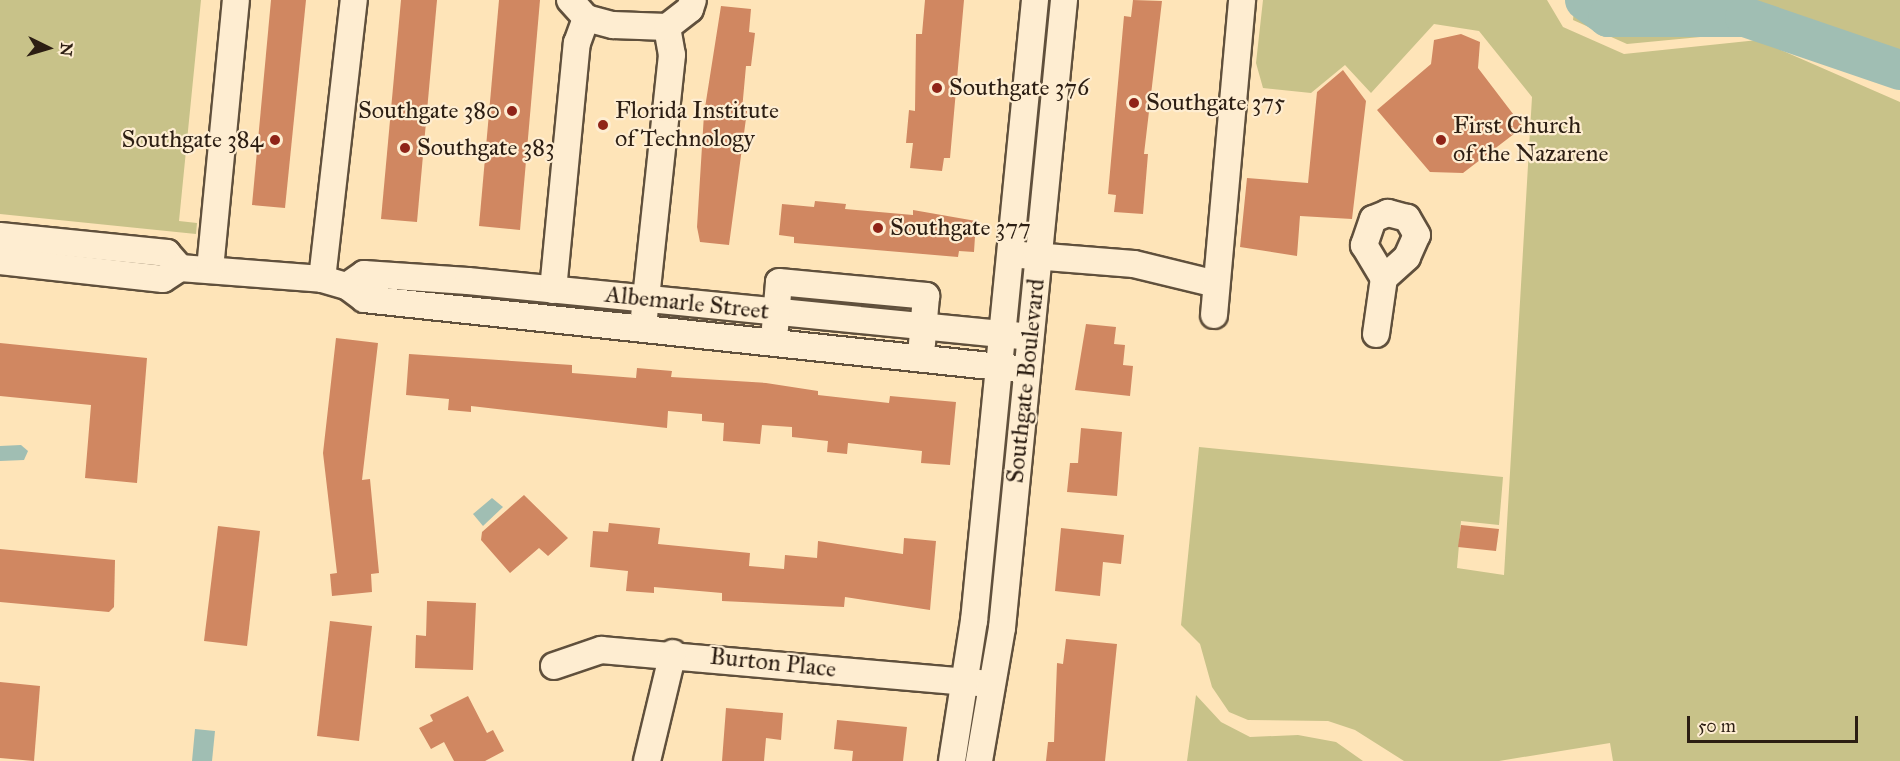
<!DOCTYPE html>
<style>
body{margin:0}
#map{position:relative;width:1900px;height:761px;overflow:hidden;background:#fee4b8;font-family:"IM FELL Great Primer",serif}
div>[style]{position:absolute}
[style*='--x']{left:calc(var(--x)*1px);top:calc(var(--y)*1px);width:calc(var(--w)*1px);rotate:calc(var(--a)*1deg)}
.green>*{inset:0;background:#c8c289}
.water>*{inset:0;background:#a0beb3}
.river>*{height:40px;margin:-20px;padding:0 20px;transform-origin:20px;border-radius:20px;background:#a0beb3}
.building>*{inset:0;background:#d08761}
.roads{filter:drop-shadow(2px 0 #60503c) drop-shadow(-2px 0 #60503c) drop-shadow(0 2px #60503c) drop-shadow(0 -2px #60503c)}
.minor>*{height:26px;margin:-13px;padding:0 13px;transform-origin:13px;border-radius:13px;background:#feedd1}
.dots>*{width:16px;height:16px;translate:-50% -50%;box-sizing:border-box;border:3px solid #feedd1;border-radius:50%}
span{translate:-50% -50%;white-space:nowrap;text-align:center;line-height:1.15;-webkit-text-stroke:4.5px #feedd1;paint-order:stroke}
.poi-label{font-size:24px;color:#2c1e13}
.left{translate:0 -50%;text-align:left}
.right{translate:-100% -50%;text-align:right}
.street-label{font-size:24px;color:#2c1e13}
.north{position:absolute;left:18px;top:18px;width:60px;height:60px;-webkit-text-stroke:4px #feedd1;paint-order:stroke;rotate:95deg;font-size:16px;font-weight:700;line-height:24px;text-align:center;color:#2c1e13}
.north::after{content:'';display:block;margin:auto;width:21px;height:27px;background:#2c1e13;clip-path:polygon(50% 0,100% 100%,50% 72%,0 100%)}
.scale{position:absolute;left:1687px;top:716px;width:171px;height:27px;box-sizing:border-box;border:3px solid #2c1e13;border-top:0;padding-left:8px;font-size:18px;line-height:21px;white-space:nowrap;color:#2c1e13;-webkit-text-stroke:4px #feedd1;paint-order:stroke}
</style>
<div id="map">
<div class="green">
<i style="clip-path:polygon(0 0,201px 0,179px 221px,197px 223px,196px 234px,0 214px)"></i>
<i style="clip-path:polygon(1263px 0,1547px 0,1563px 27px,1624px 54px,1758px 40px,1900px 102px,1900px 761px,1613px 761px,1610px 743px,1499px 761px,1404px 761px,1355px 730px,1328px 721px,1248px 720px,1229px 712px,1212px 687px,1200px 644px,1181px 625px,1199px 447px,1503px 477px,1499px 525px,1461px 521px,1457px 568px,1504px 575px,1532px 97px,1479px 31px,1434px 24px,1371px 93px,1345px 65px,1311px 93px,1263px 88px,1256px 63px)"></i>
<i style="clip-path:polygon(1575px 0,1749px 16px,1900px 68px,1900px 90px,1763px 31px,1627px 44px,1573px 20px)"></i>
<i style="clip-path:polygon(1685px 0,1900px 0,1900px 57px,1753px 6px)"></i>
<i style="clip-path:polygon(1196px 695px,1221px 722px,1250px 737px,1298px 735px,1336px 742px,1363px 761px,1187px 761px)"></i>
</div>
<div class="water">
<i style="clip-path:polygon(21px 445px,28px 451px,24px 460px,0 461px,0 446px)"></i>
<i style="clip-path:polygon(492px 498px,503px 507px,483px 526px,473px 514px)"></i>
<i style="clip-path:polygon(195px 729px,215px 731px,212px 761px,192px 761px)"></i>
</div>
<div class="river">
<i style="--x:1585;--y:0;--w:29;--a:36"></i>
<i style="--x:1608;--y:17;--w:137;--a:0"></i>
<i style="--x:1745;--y:17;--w:164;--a:18.9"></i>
</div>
<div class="building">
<i style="clip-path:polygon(271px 0,306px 0,285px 208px,252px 205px)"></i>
<i style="clip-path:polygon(401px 0,437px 0,417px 222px,381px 219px)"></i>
<i style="clip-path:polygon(499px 0,540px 0,520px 230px,479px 226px)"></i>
<i style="clip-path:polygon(925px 0,964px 0,950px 158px,944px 158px,942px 171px,910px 168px,913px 143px,906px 143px,909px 110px,915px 111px,916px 34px,922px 34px)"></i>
<i style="clip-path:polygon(1133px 0,1162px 1px,1144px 154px,1148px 154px,1143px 214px,1114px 212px,1116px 195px,1108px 194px,1124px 16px,1131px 17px)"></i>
<i style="clip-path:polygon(721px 6px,751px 9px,749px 32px,755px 33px,751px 66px,746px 66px,742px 110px,747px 111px,729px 245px,700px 242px,697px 227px,704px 114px)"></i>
<i style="clip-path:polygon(1461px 34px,1480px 42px,1478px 68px,1523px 127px,1463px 173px,1430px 172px,1377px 110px,1431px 64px,1434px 40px)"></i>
<i style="clip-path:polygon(1343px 70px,1366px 101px,1352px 219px,1300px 216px,1297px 256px,1240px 247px,1247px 178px,1308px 183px,1317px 92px)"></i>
<i style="clip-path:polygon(815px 201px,846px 204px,845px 209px,913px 215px,913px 210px,976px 221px,974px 252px,959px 251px,958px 257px,794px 243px,794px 237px,779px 235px,782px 204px,814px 207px)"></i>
<i style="clip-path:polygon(1086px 324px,1116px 327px,1114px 344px,1125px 345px,1123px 365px,1133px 366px,1130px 396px,1075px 390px)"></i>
<i style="clip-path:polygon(336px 338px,378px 343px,362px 480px,370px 479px,379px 573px,371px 574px,372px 592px,332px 596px,330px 574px,337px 573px,323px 453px)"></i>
<i style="clip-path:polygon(0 343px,147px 358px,137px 483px,85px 478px,91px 405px,0 396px)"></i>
<i style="clip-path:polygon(409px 354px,572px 365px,572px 373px,636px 378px,637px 368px,672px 371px,671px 377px,766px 383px,818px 391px,818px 395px,889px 403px,890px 396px,956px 402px,950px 465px,921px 463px,922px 451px,848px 443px,847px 454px,827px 452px,828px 441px,792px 437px,792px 427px,762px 425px,760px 444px,723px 441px,724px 423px,702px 421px,702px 414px,668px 411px,667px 428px,471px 406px,471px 412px,448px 410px,449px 399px,406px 395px)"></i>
<i style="clip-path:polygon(1081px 428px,1122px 432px,1117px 496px,1067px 492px,1070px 463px,1078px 463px)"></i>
<i style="clip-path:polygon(524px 495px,568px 538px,548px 556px,539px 548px,510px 573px,481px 540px,482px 532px)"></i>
<i style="clip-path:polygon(609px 523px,660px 528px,658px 544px,750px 553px,749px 566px,784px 569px,785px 555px,817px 558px,818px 541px,903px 554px,904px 538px,936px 541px,930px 610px,845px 597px,844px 607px,722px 601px,722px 593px,654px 587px,654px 593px,626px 591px,628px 571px,590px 567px,593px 531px,608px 532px)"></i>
<i style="clip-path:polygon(1461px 525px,1499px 529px,1496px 551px,1458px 547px)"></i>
<i style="clip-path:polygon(218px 526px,260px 531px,247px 646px,204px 641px)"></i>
<i style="clip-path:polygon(1061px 528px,1124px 535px,1121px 564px,1103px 562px,1100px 596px,1055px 591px)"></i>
<i style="clip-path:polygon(0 549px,115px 560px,114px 607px,109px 612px,0 602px)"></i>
<i style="clip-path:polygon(427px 601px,476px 603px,473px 670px,415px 668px,416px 635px,426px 636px)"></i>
<i style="clip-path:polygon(330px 621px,372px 626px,359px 741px,317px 736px)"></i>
<i style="clip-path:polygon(1066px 639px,1117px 644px,1105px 761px,1046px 761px,1048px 742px,1054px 742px,1057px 663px,1063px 664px)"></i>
<i style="clip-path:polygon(0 682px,40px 686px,34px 761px,0 758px)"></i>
<i style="clip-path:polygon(468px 696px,487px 733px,493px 730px,504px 751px,485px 761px,454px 761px,444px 742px,431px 749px,419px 728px,433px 721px,430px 715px)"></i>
<i style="clip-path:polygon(726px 708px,783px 713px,781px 740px,766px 738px,764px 761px,722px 761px)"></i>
<i style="clip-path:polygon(837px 720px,907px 727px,903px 761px,852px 761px,853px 751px,834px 749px)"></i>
</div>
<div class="roads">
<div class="minor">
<i style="--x:570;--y:0;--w:24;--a:48"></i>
<i style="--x:586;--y:18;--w:28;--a:15"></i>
<i style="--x:613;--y:25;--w:54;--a:2.1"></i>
<i style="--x:667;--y:27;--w:28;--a:80"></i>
<i style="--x:672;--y:55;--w:262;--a:96.1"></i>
<i style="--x:667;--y:27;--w:29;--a:-38"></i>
<i style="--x:690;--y:9;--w:9;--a:-72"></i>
<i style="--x:0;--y:236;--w:168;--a:5.8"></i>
<i style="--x:167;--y:253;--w:20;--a:49"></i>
<i style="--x:1021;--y:255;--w:113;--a:4.6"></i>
<i style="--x:1134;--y:264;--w:84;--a:13.7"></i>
<i style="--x:0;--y:261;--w:164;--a:6.3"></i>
<i style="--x:163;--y:279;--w:20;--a:-33"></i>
<i style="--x:180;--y:268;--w:142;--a:4.4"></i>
<i style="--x:322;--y:279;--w:26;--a:16"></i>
<i style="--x:347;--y:286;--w:21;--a:37"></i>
<i style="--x:364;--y:299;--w:667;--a:6.11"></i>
<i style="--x:210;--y:269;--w:270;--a:-84.5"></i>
<i style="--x:322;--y:279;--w:281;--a:-83.5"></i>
<i style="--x:347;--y:286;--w:21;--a:-35"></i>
<i style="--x:364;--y:274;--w:104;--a:3.9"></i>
<i style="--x:468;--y:281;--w:556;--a:5.68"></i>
<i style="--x:553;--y:290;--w:248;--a:-84.5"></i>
<i style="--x:577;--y:43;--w:27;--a:-70"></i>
<i style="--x:1214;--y:315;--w:316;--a:-84.9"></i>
<i style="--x:775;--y:328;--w:46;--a:-85"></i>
<i style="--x:779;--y:282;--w:148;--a:5.4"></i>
<i style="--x:926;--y:296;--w:48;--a:94.8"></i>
<i style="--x:1376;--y:334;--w:57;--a:-81.9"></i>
<i style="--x:1384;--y:278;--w:31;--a:-42"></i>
<i style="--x:1407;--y:257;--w:24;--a:-66"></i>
<i style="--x:1417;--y:235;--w:20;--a:-120"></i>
<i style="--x:1407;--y:218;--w:20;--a:-165"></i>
<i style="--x:1388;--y:213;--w:16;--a:158"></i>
<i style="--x:1373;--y:219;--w:28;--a:109"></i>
<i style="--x:1364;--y:245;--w:39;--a:59"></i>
<i style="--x:554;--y:666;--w:50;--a:-18.8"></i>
<i style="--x:601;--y:650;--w:382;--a:5"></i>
<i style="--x:647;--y:761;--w:111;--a:-76.5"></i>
<i style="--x:952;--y:761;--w:142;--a:-81.1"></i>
<i style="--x:974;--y:621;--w:624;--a:-84.39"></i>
<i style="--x:979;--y:761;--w:135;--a:-80.2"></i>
<i style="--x:1002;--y:628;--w:631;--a:-84.36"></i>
</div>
</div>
<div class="dots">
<i style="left:937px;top:88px;background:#8f2418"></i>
<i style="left:1134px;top:103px;background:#8f2418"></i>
<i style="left:512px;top:111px;background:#8f2418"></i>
<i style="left:603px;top:125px;background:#8f2418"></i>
<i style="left:275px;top:140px;background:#8f2418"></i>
<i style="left:1441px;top:140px;background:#8f2418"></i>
<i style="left:405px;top:148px;background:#8f2418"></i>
<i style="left:878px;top:228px;background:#8f2418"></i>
</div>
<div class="poi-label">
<span class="left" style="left:949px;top:88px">Southgate 376</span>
<span class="left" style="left:1146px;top:103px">Southgate 375</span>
<span class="right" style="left:500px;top:111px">Southgate 380</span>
<span class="left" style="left:615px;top:125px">Florida Institute<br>of Technology</span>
<span class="left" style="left:1453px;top:140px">First Church<br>of the Nazarene</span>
<span class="right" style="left:263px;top:140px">Southgate 384</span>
<span class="left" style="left:417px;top:148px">Southgate 383</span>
<span class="left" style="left:890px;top:228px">Southgate 377</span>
</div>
<div class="street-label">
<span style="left:687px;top:303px;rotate:6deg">Albemarle Street</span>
<span style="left:1026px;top:381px;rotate:-84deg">Southgate Boulevard</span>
<span style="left:773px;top:663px;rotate:6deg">Burton Place</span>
</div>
<div class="north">N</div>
<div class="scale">50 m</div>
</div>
